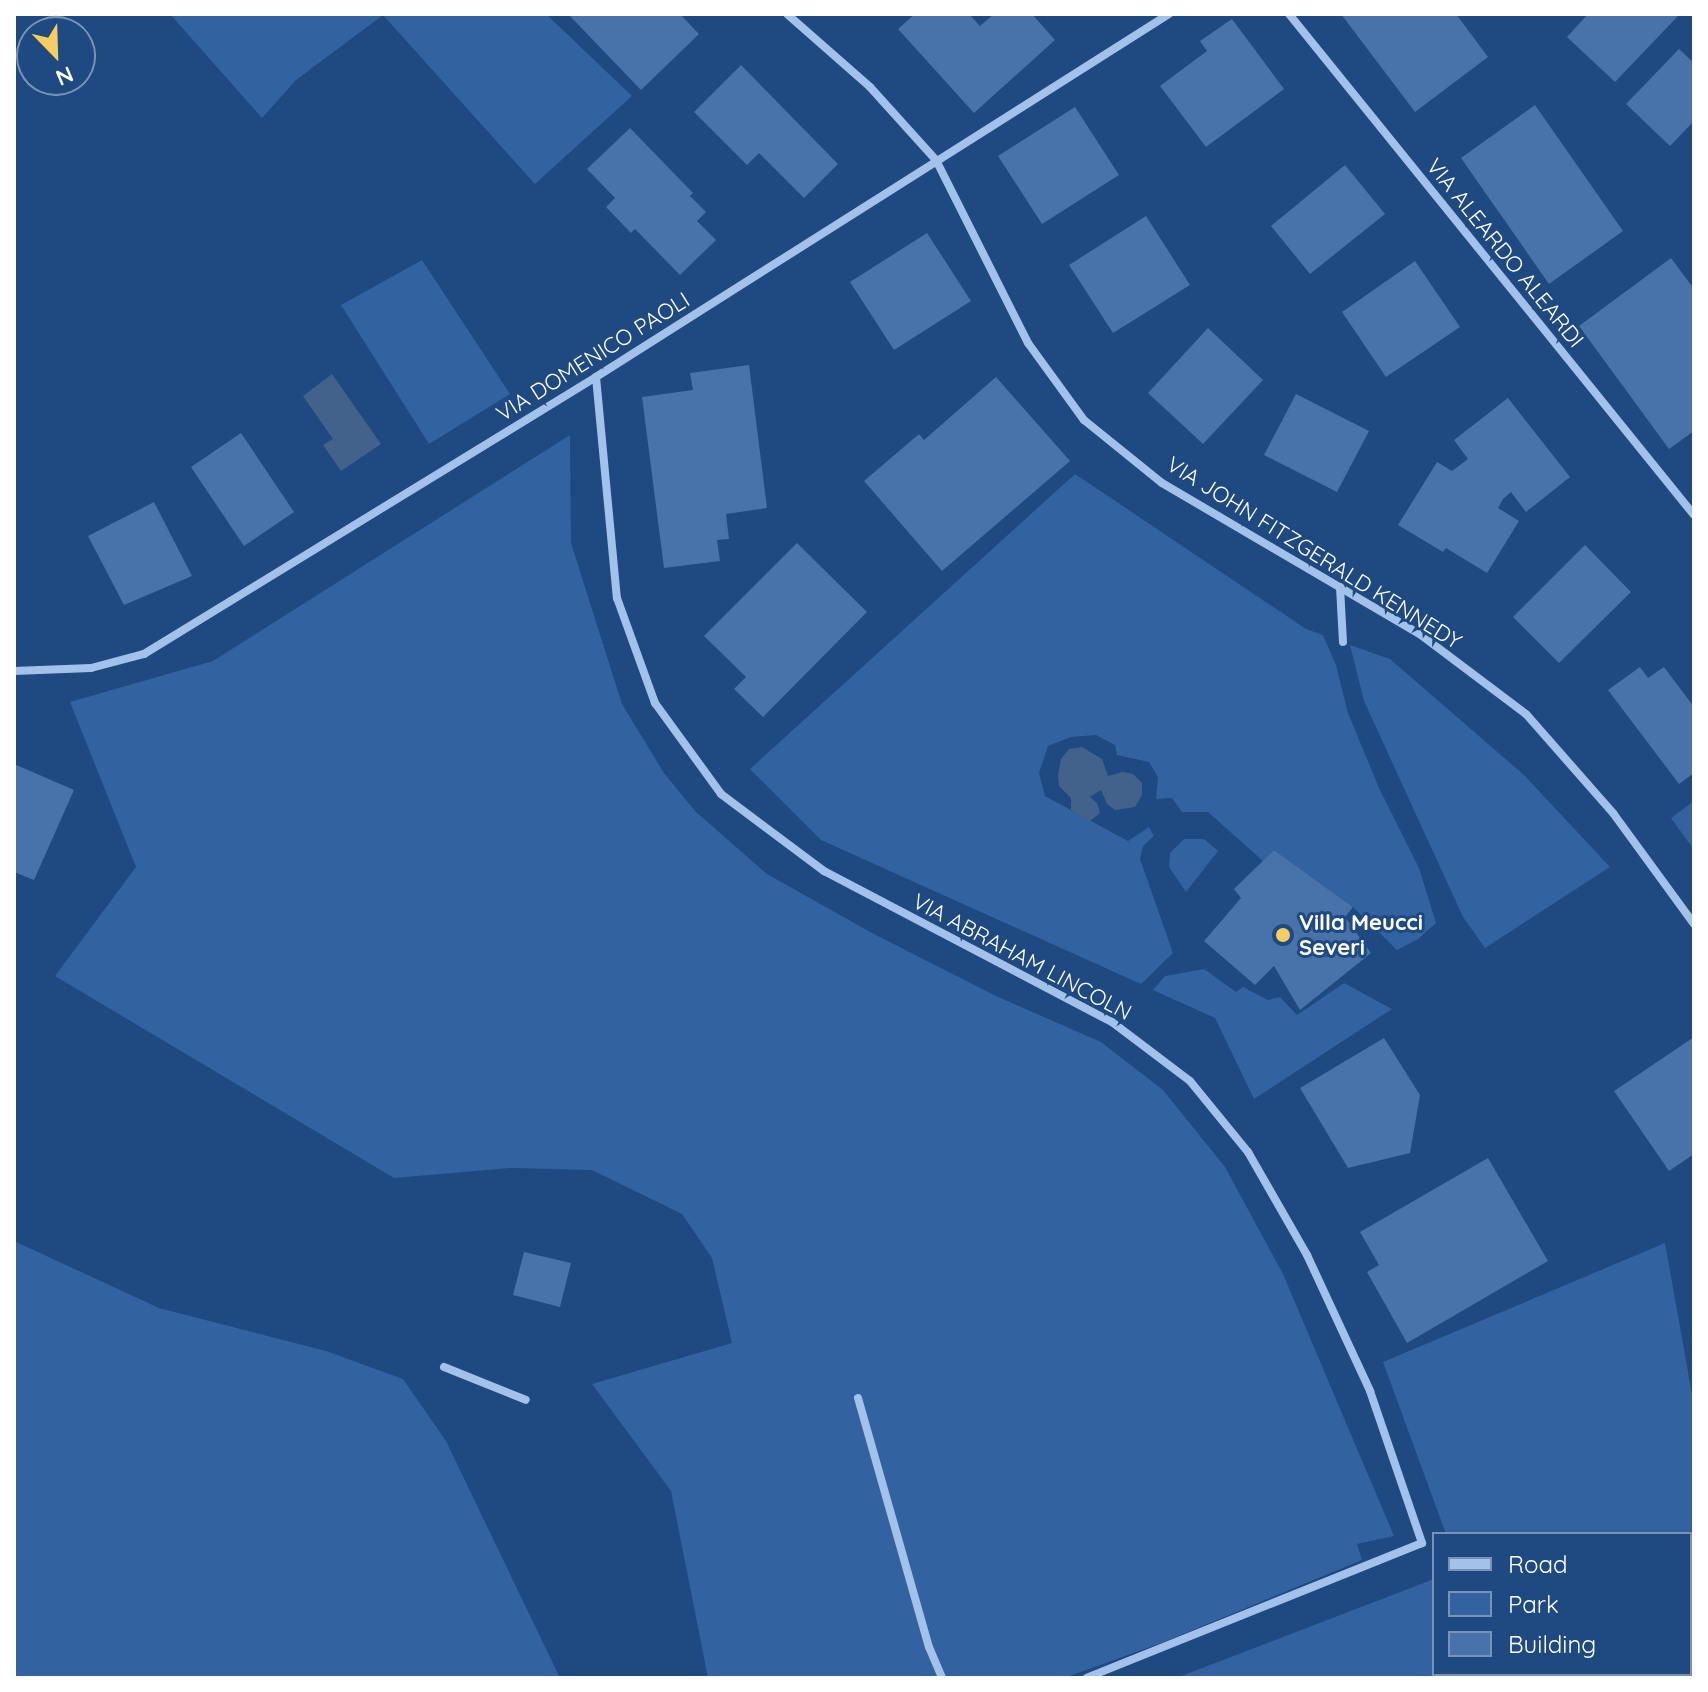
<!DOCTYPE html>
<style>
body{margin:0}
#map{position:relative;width:1708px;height:1692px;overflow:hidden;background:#1e4981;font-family:Quicksand,sans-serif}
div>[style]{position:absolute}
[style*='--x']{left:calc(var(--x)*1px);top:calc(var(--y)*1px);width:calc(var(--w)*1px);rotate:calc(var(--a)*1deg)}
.green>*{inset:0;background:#32629f}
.water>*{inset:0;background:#42628b}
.building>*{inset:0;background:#4772aa}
.street>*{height:8px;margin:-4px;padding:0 4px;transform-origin:4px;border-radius:4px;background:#a3c2e9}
.dots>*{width:22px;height:22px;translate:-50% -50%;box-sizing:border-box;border:4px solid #1e4981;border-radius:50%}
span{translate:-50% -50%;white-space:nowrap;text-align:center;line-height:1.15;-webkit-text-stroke:6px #1e4981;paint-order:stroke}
.street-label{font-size:22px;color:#fff}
.poi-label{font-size:22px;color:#fff;font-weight:700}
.left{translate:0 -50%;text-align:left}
.frame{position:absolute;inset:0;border:16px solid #fff;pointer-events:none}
.legend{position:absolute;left:1432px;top:1532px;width:260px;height:144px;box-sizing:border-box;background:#1e4981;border:2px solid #7892b3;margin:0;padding:10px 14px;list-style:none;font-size:24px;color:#fff}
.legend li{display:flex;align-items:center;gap:16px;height:40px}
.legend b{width:40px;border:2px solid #7892b3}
.north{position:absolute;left:16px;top:16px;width:80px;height:80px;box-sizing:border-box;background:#1e4981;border:2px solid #7892b3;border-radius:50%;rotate:157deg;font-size:22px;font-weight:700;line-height:32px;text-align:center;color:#fff}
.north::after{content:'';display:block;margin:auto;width:28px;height:36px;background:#f7cd62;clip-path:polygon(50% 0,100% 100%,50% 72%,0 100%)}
</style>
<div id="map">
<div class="green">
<i style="clip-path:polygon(170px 14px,546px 14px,632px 96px,535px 184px,383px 15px,296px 80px,262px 118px)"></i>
<i style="clip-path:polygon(422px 260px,510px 394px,429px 444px,341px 305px)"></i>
<i style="clip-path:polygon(570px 435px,571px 543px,622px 704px,664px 773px,695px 811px,767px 874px,872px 933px,996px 996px,1101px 1042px,1163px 1090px,1225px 1167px,1283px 1274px,1394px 1536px,1357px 1544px,1362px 1560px,1164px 1642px,1064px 1678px,708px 1678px,671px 1491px,592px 1384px,732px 1343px,712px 1258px,682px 1214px,592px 1170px,511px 1168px,394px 1178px,55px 976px,136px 867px,70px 702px,213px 661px)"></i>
<i style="clip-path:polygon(1075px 474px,1306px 629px,1323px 635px,1336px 665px,1348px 713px,1379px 788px,1419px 868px,1436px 923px,1418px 939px,1397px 950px,1353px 907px,1274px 850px,1263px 861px,1208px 812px,1182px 812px,1172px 798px,1156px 799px,1158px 777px,1149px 762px,1117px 755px,1115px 745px,1096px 735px,1071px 737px,1048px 746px,1039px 773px,1045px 796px,1128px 841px,1149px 827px,1154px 836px,1143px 846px,1140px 859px,1173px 953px,1141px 984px,821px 840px,750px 769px)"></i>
<i style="clip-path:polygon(1350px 645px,1390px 659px,1524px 775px,1610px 867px,1485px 948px,1463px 917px,1364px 701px)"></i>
<i style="clip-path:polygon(1694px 801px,1694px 850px,1671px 818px)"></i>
<i style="clip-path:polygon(1184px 839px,1204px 839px,1218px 851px,1186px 892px,1169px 867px,1170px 853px)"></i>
<i style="clip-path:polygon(1204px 969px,1236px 992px,1243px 987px,1268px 1000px,1280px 997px,1297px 1015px,1344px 983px,1392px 1009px,1254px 1099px,1215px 1018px,1153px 990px,1165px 976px)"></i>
<i style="clip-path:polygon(14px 1241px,159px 1308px,326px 1351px,403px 1379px,446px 1441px,560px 1678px,14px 1678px)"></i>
<i style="clip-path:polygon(1665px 1243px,1694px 1405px,1694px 1678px,1176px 1678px,1434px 1579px,1434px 1674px,1690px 1674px,1690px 1534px,1446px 1534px,1383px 1362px)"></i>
</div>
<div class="water">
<i style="clip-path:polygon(332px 374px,381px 444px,341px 471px,323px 445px,333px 439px,303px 396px)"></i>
<i style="clip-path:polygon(1082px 747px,1102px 759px,1108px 776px,1123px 772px,1133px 774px,1142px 783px,1142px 795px,1135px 807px,1115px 810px,1107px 804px,1101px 790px,1090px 797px,1097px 803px,1100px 813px,1090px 821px,1071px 810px,1071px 798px,1059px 786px,1058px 775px,1061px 759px,1069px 749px)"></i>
</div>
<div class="building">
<i style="clip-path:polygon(568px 14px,680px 14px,699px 34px,641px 90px)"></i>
<i style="clip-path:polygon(915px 14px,969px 14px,980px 26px,994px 14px,1032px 14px,1055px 40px,974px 113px,898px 29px)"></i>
<i style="clip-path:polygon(1341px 14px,1456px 14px,1488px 57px,1415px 112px)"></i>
<i style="clip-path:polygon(1588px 14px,1675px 14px,1678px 16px,1615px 82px,1567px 37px)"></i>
<i style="clip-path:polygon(1232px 19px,1284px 89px,1206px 147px,1160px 86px,1207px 51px,1200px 41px)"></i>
<i style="clip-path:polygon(1679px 49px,1694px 63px,1694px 121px,1670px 146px,1626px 104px)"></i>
<i style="clip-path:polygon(741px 65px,838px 164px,804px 198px,759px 153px,747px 165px,694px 112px)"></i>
<i style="clip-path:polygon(1535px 105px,1623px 231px,1549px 284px,1461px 158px)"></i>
<i style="clip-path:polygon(1075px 107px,1119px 175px,1042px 224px,998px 156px)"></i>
<i style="clip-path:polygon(630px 128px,693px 193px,690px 196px,706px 212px,697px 221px,716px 240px,680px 275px,635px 229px,631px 233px,606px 207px,615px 198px,587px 169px)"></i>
<i style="clip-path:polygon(1345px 165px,1385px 214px,1310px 274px,1271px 226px)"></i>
<i style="clip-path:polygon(1146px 216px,1190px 285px,1113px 333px,1069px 265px)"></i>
<i style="clip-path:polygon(927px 233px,971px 301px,894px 350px,850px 282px)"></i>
<i style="clip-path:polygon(1671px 258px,1694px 289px,1694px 431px,1669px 449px,1579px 326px)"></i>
<i style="clip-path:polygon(1415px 261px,1460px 327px,1386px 377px,1342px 312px)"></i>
<i style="clip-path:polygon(1208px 328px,1263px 380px,1203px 444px,1148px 393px)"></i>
<i style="clip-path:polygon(749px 365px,767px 508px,726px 514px,729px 539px,717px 540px,720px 561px,664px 568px,642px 397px,693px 390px,690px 373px)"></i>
<i style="clip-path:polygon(996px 377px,1070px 461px,942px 571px,864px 481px,919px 434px,924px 440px)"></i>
<i style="clip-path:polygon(1296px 394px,1369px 431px,1337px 492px,1264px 455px)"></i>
<i style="clip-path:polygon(1508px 398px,1570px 477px,1526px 512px,1511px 492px,1503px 499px,1498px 508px,1519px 521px,1487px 573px,1446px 548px,1443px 552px,1398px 525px,1437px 462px,1452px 471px,1468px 459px,1454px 440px)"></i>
<i style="clip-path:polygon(241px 433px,294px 512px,244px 546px,191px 467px)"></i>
<i style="clip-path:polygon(154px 502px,192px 576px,124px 605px,88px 536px)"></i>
<i style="clip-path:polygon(797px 543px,867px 612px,763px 717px,734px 689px,746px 677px,704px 636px)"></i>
<i style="clip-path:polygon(1585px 545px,1631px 592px,1559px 663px,1513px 617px)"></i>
<i style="clip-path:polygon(1640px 667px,1648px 678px,1664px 667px,1694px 707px,1694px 773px,1679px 784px,1608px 690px)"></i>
<i style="clip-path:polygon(14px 764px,74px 790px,34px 880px,14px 872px)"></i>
<i style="clip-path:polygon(1274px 850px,1353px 907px,1345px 917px,1371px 953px,1300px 1010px,1274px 966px,1255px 985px,1204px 941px,1241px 898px,1234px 889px)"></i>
<i style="clip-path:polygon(1694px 1037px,1694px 1154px,1669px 1171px,1614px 1091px)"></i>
<i style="clip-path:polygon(1384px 1038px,1420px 1095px,1410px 1153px,1348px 1168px,1300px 1088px)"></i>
<i style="clip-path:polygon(1488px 1158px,1548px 1261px,1407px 1343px,1367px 1272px,1379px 1265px,1360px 1232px)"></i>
<i style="clip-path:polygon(524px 1252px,571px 1263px,560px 1307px,513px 1295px)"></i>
</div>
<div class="street">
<i style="--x:787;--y:14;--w:111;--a:41.3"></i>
<i style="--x:870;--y:87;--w:98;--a:47.9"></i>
<i style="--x:936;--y:160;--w:205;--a:63.3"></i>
<i style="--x:1028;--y:343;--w:95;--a:54"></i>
<i style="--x:1084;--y:420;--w:100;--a:38.9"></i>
<i style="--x:1162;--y:483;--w:300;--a:30.4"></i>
<i style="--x:1421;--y:635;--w:131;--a:37"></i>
<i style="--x:1526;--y:714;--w:132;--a:48.7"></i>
<i style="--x:1613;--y:813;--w:137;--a:53.9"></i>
<i style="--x:1289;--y:14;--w:644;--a:51.05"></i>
<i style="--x:596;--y:377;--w:222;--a:84.6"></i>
<i style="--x:617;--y:598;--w:112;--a:70.1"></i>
<i style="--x:655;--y:703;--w:112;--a:54"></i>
<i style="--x:721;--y:794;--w:129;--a:36.8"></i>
<i style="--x:824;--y:871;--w:325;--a:27.7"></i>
<i style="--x:1112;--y:1022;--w:98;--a:37.1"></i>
<i style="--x:1190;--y:1081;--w:92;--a:50.8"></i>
<i style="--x:1248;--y:1152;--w:119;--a:60.2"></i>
<i style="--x:1307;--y:1255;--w:150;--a:65.1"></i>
<i style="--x:1370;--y:1391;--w:161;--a:71.1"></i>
<i style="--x:1422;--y:1543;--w:361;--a:158.1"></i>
<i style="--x:1340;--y:587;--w:55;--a:86.9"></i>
<i style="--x:14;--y:671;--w:77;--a:-2.2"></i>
<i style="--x:91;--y:668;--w:55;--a:-14.8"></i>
<i style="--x:144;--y:654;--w:530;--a:-31.5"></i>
<i style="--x:596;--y:377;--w:678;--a:-32.35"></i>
<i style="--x:444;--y:1367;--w:88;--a:21.9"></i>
<i style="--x:858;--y:1398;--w:259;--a:74.1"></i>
<i style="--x:929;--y:1647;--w:34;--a:67"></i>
</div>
<div class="dots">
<i style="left:1283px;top:935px;background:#f7cd62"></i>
</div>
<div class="street-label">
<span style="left:1505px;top:253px;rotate:51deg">VIA ALEARDO ALEARDI</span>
<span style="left:593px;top:357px;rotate:-32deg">VIA DOMENICO PAOLI</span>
<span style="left:1314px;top:553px;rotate:32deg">VIA JOHN FITZGERALD KENNEDY</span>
<span style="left:1022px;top:957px;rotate:28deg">VIA ABRAHAM LINCOLN</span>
</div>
<div class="poi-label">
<span class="left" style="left:1299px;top:935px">Villa Meucci<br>Severi</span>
</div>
<div class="frame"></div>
<ul class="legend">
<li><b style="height:10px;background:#a3c2e9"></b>Road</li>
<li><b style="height:22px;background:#32629f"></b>Park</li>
<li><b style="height:22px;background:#4772aa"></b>Building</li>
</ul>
<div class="north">N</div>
</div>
